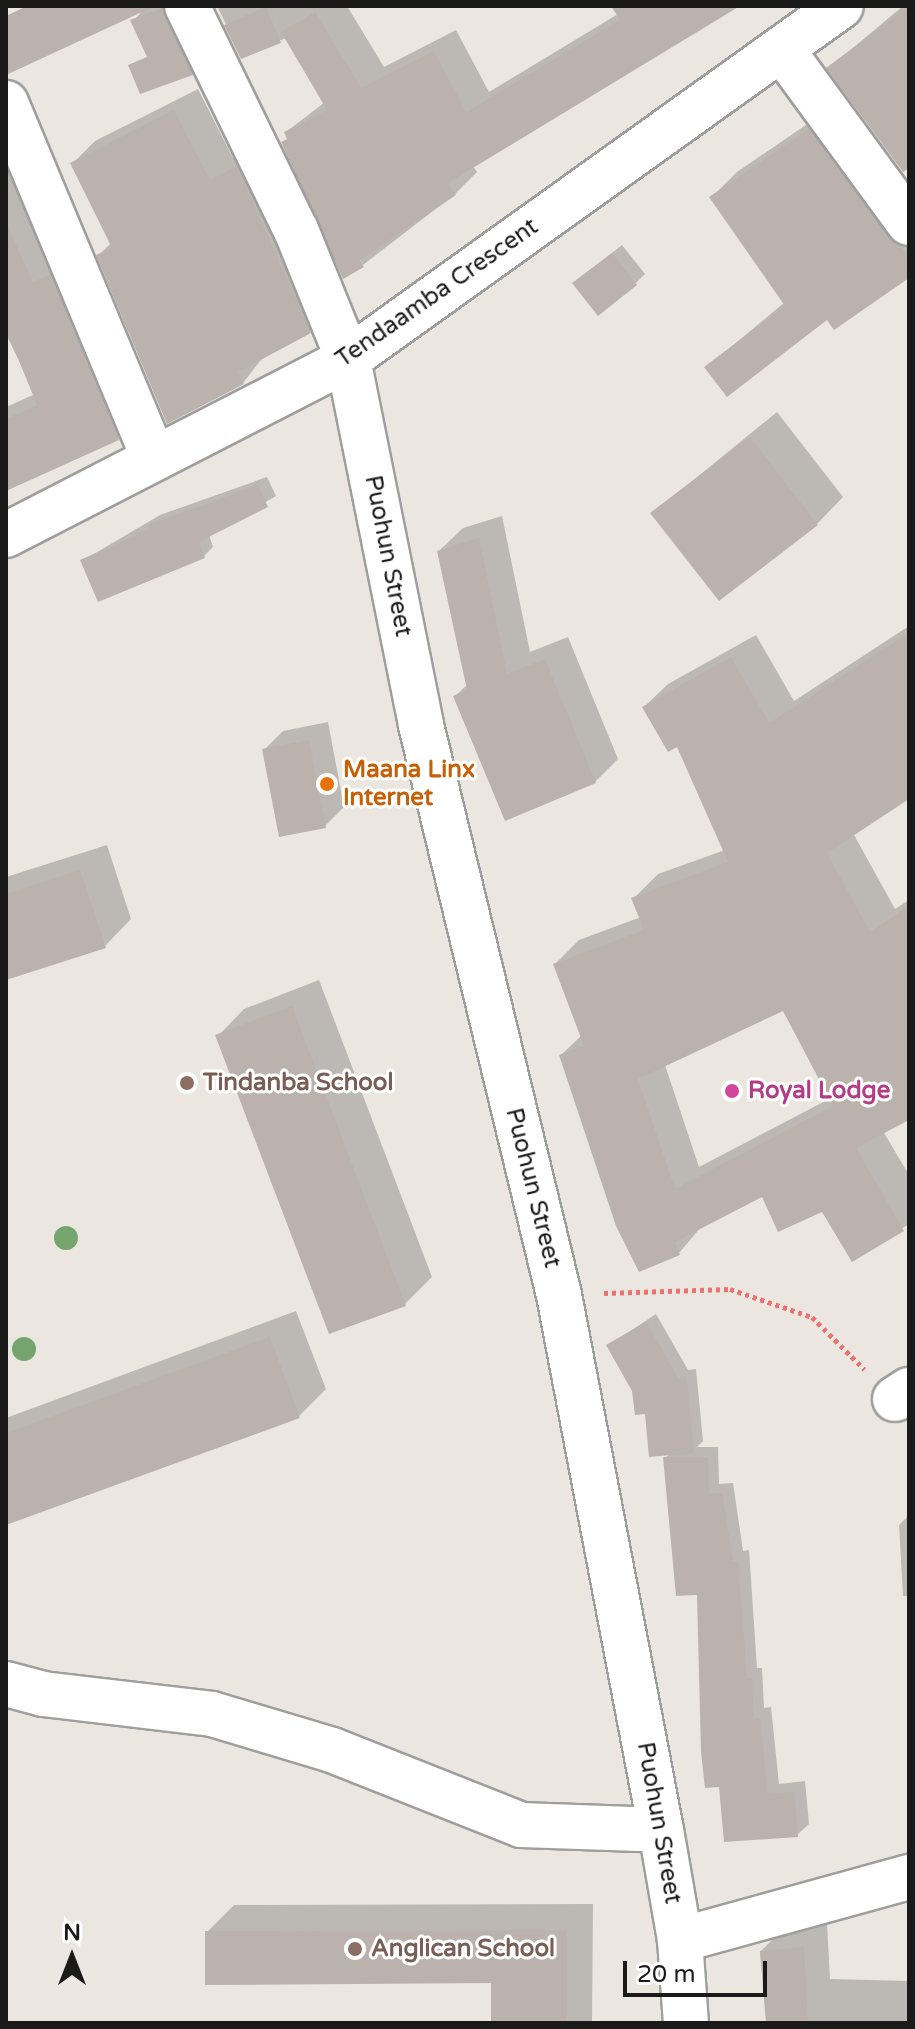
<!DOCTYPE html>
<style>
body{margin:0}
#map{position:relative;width:915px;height:2029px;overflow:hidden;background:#ebe7e0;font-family:"Varela Round",sans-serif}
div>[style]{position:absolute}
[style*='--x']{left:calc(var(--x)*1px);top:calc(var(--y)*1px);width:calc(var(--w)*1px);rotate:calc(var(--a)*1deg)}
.shadow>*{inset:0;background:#0003}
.building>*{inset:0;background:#bbb2ae}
.path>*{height:5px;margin-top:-2.5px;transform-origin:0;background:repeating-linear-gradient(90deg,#ed716f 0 4px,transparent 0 8px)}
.roads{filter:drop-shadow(2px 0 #9e9e9e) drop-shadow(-2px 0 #9e9e9e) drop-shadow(0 2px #9e9e9e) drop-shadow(0 -2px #9e9e9e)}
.minor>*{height:44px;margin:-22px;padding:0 22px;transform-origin:22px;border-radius:22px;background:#fff}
.trees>*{width:24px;height:24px;margin:-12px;border-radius:50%;background:#75a46f}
.dots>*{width:22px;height:22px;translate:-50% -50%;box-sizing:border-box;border:4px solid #fff;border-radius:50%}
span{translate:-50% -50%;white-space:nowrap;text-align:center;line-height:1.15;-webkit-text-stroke:6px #fff;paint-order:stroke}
.street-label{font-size:24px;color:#1a1a1a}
.food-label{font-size:24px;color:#c56008;font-weight:700}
.left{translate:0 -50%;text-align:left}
.education-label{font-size:24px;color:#785e54;font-weight:700}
.hotel-label{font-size:24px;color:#b23c85;font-weight:700}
.frame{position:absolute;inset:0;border:8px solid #1a1a1a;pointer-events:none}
.north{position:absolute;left:32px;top:1917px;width:80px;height:80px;-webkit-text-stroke:6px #fff;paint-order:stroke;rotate:0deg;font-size:22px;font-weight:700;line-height:32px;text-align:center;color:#1a1a1a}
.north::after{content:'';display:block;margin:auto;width:28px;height:36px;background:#1a1a1a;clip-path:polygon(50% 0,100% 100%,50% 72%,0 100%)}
.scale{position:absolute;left:623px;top:1961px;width:144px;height:36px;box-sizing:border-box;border:4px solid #1a1a1a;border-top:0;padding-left:10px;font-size:24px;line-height:28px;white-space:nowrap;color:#1a1a1a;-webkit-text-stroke:6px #fff;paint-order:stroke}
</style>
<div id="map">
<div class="shadow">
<i style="clip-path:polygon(147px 6px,189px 6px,211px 54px,192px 73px,133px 21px)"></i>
<i style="clip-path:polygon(217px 6px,347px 6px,384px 67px,456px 30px,489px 92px,618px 14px,614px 6px,737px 6px,473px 166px,477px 172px,455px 194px,363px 265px,286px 132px,325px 102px,286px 38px,242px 57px)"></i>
<i style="clip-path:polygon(903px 6px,909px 6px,909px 165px,829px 68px)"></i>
<i style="clip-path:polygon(6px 80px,142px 415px,118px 438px,6px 487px,6px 407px,35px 394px,6px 334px)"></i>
<i style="clip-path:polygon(198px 89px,233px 158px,260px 144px,332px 309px,309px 331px,264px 356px,243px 383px,99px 255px,112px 242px,72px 164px,95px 141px)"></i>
<i style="clip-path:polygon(835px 105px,909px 206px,909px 275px,827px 317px,707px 367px,785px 302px,712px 197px,737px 172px)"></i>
<i style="clip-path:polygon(622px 245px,645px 274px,636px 283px,585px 274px)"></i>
<i style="clip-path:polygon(777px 412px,843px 497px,817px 524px,653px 513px)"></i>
<i style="clip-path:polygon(267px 477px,276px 496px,209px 535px,213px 547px,204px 556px,82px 561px,160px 515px)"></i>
<i style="clip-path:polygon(502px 516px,530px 652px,568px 637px,618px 759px,595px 782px,455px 696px,468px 684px,439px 551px,463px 528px)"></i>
<i style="clip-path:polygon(evenodd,909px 626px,909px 797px,853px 833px,895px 909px,909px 900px,909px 1118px,883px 1131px,909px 1175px,909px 1224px,852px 1259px,823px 1209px,763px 1194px,702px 1226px,679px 1253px,561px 1055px,582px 1035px,555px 964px,579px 940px,641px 917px,634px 898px,658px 874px,725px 850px,678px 744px,644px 707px,668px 684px,756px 635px,794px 701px,909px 626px,784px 1009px,831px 1098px,699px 1167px,665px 1065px,784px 1009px)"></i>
<i style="clip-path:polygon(328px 722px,344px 807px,325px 826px,264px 750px,283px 731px)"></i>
<i style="clip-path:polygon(107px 845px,131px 919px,105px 946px,6px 978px,6px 877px)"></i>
<i style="clip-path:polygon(319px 980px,432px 1277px,405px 1304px,330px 1332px,218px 1036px,244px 1009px)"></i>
<i style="clip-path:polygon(296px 1311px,326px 1389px,299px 1416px,6px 1523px,6px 1418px)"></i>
<i style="clip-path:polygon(656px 1314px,688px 1370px,696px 1369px,703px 1441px,697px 1447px,718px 1447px,719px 1484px,733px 1483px,743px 1551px,749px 1550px,757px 1668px,762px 1668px,764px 1708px,771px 1707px,779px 1784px,805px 1781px,809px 1824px,797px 1835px,721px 1785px,699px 1593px,665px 1458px,671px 1453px,609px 1345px)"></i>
<i style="clip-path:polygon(909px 1515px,909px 1596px,903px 1596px,899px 1525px)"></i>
<i style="clip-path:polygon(593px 1904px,592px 2023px,493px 2023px,493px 1981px,207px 1932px,234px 1905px)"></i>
<i style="clip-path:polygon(827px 1924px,830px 1979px,909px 1981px,909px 2023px,767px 2023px,760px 1952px,784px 1928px)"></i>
</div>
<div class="building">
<i style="clip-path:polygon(27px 6px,155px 6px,6px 75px,6px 16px)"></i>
<i style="clip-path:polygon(611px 6px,740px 6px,448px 183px,456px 195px,360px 260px,364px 267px,343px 279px,281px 142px,287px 139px,284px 132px,327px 110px,281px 32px,315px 12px,361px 88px,434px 51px,466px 112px,620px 20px)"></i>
<i style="clip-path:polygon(909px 6px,909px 168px,903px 172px,826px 68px)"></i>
<i style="clip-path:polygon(266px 7px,281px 43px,241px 59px,224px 25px)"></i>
<i style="clip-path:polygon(163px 8px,193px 75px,140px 94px,128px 65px,147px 57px,130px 20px)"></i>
<i style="clip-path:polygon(174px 110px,210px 180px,237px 166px,311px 333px,238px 372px,244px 384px,167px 424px,96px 255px,112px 248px,70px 163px)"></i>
<i style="clip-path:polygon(809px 129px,889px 238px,909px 254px,909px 278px,834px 330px,827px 320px,727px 397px,704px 367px,785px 306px,709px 197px)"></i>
<i style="clip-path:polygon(6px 223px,33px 282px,50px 274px,119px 440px,6px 491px,6px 419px,37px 405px,6px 329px)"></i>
<i style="clip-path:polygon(612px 253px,637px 285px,598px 316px,572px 283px)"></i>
<i style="clip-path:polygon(750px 437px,818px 525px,719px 601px,650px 513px)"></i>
<i style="clip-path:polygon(258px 485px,268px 507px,199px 542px,205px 558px,98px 602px,80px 560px,150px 529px,148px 525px)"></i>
<i style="clip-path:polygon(479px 538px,507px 674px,545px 659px,596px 783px,505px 821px,453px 696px,467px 690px,437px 551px)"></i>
<i style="clip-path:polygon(evenodd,909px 633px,909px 799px,827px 853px,870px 932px,909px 906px,909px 1120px,856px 1148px,904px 1231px,852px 1262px,822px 1212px,778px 1232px,762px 1197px,675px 1242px,680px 1255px,639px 1272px,616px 1226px,559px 1055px,584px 1046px,553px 964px,644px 930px,631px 898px,728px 862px,677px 747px,668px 752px,642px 707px,731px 657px,769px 723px,909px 633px,783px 1011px,833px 1106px,675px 1189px,638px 1079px,783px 1011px)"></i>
<i style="clip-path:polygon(309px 740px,326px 828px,279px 837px,262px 749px)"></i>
<i style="clip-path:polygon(80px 870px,106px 948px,6px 980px,6px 894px)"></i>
<i style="clip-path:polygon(292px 1006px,406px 1306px,329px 1334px,215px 1035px)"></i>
<i style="clip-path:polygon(646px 1322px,679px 1379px,687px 1378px,694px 1453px,649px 1457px,645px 1414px,635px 1415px,632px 1391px,606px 1345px)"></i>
<i style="clip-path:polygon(270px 1337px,300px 1418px,6px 1525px,6px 1433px)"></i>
<i style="clip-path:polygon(663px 1457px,708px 1457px,709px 1494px,722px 1493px,733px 1561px,738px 1561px,747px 1678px,752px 1678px,754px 1718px,760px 1718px,768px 1794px,794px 1792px,798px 1837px,724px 1842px,719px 1787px,705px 1788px,701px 1752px,697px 1595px,676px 1596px)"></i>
<i style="clip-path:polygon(567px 1930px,567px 2023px,491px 2023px,491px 1983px,205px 1985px,205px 1931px)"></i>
<i style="clip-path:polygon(804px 1947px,808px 2023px,766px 2023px,760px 1951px)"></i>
</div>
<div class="path">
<i style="--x:604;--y:1293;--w:126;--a:-1.8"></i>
<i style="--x:730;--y:1289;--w:87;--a:18.9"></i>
<i style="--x:812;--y:1317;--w:74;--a:45"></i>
</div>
<div class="roads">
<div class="minor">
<i style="--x:187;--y:6;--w:249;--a:64.1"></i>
<i style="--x:296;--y:230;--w:139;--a:68"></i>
<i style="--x:348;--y:359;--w:373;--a:78.7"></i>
<i style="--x:421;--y:725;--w:586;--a:76.39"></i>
<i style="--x:559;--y:1295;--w:545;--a:79.21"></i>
<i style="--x:661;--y:1830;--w:112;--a:80.2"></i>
<i style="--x:680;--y:1940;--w:83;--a:85.9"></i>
<i style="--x:783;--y:51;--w:213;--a:53.8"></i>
<i style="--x:6;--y:103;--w:382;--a:67.4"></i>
<i style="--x:6;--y:535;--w:385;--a:-27.2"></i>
<i style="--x:348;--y:359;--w:606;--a:-35.6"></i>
<i style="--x:895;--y:1399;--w:17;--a:-33"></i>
<i style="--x:6;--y:1684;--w:38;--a:15"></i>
<i style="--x:43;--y:1694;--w:170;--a:6.7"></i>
<i style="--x:212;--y:1714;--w:125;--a:16.7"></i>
<i style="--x:332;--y:1750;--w:203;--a:21.6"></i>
<i style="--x:521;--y:1825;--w:140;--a:2"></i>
<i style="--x:680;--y:1940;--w:238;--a:-15.4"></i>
</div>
</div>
<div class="trees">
<i style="left:66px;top:1238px"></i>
<i style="left:24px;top:1349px"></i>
</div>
<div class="dots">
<i style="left:327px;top:784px;background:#e8710a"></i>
<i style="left:187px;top:1083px;background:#8d6e63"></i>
<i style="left:732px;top:1091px;background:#d1479c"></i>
<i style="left:355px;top:1949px;background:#8d6e63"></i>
</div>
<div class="street-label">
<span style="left:437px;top:293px;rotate:-35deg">Tendaamba Crescent</span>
<span style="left:388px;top:556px;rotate:79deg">Puohun Street</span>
<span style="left:533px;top:1188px;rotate:76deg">Puohun Street</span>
<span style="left:659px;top:1823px;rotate:80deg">Puohun Street</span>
</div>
<div class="food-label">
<span class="left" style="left:343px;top:784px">Maana Linx<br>Internet</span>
</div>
<div class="education-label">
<span class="left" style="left:203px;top:1083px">Tindanba School</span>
<span class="left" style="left:371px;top:1949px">Anglican School</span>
</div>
<div class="hotel-label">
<span class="left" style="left:748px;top:1091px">Royal Lodge</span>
</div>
<div class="frame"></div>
<div class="north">N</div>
<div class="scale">20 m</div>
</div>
